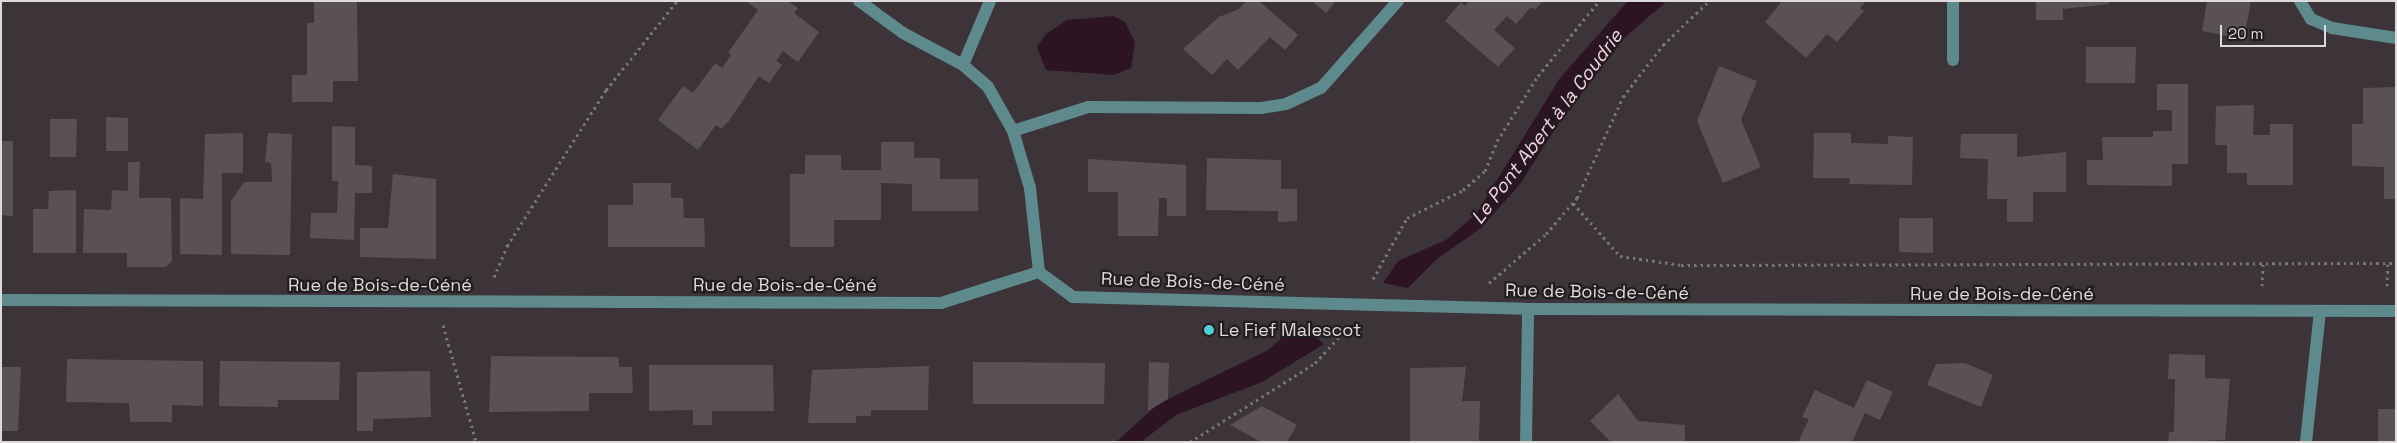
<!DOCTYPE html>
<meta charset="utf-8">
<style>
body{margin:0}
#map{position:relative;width:2397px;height:443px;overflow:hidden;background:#3c3438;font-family:"Space Grotesk",sans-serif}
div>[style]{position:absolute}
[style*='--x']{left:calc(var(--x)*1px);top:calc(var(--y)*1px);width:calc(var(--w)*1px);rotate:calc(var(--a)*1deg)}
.water>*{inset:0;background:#2c1422}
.building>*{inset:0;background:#595155}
.path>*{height:3px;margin-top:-1.5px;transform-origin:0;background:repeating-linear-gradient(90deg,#7c7578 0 2.5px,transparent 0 6.5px)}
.minor>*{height:12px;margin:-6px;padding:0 6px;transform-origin:6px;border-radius:6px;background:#5f8a8d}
.dots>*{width:14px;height:14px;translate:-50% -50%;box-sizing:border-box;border:2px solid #211d1f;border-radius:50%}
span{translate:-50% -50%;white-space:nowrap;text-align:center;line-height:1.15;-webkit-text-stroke:4.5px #211d1f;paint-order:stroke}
.street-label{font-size:18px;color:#ded9db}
.poi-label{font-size:18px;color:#ded9db}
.left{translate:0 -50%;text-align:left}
.water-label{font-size:19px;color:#fccfe7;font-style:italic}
.frame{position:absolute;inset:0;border:2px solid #ded9db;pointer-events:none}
.scale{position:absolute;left:2220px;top:25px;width:106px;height:22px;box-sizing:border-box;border:2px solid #ded9db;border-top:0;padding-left:6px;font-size:15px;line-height:18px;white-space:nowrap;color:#ded9db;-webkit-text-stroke:4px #211d1f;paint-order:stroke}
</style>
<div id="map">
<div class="water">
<i style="clip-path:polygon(1628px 1px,1667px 1px,1624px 38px,1560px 121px,1520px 184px,1481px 228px,1437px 259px,1408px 288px,1383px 283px,1398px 261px,1446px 240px,1476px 214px,1560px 78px)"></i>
<i style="clip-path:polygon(1113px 16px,1125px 22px,1135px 42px,1131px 68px,1114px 75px,1046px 70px,1037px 47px,1045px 35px,1067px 20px)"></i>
<i style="clip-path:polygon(1291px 330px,1308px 330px,1324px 344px,1262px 382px,1176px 415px,1141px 442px,1116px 442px,1158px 404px,1268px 350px)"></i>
</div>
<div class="building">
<i style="clip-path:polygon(357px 1px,358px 81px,333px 81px,333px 102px,292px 102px,292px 75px,307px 75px,307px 23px,314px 23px,314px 2px)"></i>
<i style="clip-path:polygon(746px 1px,788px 1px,798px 8px,794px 13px,819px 32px,798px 62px,783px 51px,776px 61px,782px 65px,769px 83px,759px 76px,729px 121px,721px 129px,716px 125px,698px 150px,658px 120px,683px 86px,693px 93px,715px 63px,722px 68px,731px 55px,728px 53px,758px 10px)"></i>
<i style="clip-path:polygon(1246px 1px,1259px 1px,1298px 35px,1285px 50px,1270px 37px,1238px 70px,1227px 59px,1212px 75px,1183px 49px,1219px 17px,1239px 9px)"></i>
<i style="clip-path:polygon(1312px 1px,1336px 1px,1326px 13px)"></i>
<i style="clip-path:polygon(1469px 1px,1543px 1px,1535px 10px,1531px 7px,1516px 24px,1507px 16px,1494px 30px,1515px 48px,1498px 67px,1445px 21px,1461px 2px,1465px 6px)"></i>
<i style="clip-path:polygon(1782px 1px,1866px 1px,1860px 8px,1864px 11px,1837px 42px,1827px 34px,1806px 58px,1765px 22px)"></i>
<i style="clip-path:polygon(2036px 1px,2109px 1px,2109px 4px,2063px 9px,2063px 20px,2036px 20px)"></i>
<i style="clip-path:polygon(2207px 1px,2251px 1px,2244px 39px,2202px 31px)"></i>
<i style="clip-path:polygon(2086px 47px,2136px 47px,2135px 83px,2086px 83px)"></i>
<i style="clip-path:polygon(1719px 66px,1757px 81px,1741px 120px,1761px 167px,1723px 183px,1697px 121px)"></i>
<i style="clip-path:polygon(2157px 84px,2188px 84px,2188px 164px,2172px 164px,2172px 186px,2087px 185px,2087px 160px,2103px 160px,2102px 137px,2153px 137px,2153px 131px,2172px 131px,2172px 110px,2157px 110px)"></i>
<i style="clip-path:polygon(2396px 87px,2396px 199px,2384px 199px,2384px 167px,2352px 166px,2352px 124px,2363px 124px,2363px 88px)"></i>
<i style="clip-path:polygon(2254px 105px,2253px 135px,2270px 135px,2270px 124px,2293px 124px,2293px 185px,2247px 185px,2247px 173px,2227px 173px,2227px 145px,2215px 145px,2216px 106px)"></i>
<i style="clip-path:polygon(106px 117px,128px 118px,128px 151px,106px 151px)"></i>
<i style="clip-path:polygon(50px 119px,77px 119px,76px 157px,50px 157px)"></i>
<i style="clip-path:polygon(332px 126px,355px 127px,355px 165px,372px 166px,372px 193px,355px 193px,354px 240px,310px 238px,311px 213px,337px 213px,338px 181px,332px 181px)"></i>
<i style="clip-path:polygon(243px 133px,243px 173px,222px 173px,222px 255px,180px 254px,180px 198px,203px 199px,205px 134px)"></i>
<i style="clip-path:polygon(268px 133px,292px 134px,290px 255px,231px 254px,231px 201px,244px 182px,272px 182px,271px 163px,265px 162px)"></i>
<i style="clip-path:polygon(1814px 133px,1851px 133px,1851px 143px,1888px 144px,1888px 136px,1913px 137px,1912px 185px,1849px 184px,1850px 178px,1813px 178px)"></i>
<i style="clip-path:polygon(1961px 134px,2017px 134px,2017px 157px,2066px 152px,2066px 192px,2033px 192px,2033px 222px,2007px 222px,2007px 199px,1987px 199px,1988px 159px,1960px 158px)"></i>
<i style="clip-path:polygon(1px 141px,13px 141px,13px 216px,1px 215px)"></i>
<i style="clip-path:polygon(881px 142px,914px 142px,914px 158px,940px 158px,940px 179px,978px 179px,978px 211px,912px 211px,912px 184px,881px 183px,881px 220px,834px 220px,834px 247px,790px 247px,790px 174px,805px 174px,805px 155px,841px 155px,841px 170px,881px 170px)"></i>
<i style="clip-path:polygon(1207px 158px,1281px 160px,1281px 189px,1297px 189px,1297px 221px,1278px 222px,1278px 211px,1206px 210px)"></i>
<i style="clip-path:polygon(1088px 159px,1186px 165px,1186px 216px,1167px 216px,1167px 198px,1159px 198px,1158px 236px,1118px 236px,1118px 192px,1088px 192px)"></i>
<i style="clip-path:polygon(128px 162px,140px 162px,139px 198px,171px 198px,172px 261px,166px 267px,127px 267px,127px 253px,83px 253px,84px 209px,111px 210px,112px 190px,128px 191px)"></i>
<i style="clip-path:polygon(393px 174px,436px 179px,436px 259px,360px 257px,360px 228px,388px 228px)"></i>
<i style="clip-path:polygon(633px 183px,671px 183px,671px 198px,683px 198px,684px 218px,704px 218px,705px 247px,608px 247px,608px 205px,633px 205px)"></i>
<i style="clip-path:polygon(76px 190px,76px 253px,33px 253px,33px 209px,48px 209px,49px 191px)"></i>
<i style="clip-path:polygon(1899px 218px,1933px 218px,1933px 253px,1899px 252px)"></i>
<i style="clip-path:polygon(2169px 354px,2205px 355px,2205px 378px,2230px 379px,2225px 440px,2168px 442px,2169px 432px,2174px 432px,2175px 379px,2168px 379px)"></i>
<i style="clip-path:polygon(491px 356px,618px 357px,619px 367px,632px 367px,633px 393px,589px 393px,589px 411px,489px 412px)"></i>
<i style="clip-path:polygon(67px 359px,203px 361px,203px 406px,172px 405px,172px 422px,130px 422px,129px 403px,66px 402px)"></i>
<i style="clip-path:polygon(220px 361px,340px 362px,339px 400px,278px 400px,278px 407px,219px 406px)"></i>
<i style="clip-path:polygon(973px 362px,1105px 363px,1104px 404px,973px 404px)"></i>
<i style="clip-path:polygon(1149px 362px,1169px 363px,1168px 399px,1148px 411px)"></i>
<i style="clip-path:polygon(1965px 363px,1993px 375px,1981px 407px,1927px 385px,1936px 364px)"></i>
<i style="clip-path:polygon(649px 365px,773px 365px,774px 411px,712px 411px,712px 425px,693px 425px,693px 410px,649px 411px)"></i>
<i style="clip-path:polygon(929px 366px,928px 410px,871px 410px,871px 416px,856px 416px,856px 423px,808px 423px,812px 370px)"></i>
<i style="clip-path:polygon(1px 367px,21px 367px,18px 431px,1px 431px)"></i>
<i style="clip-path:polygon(1466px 367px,1462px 401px,1480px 401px,1479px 442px,1410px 442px,1410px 368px)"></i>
<i style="clip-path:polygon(430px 371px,431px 417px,373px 419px,373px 431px,357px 431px,357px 372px)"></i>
<i style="clip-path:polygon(1867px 380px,1893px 392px,1880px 420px,1865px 413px,1852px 442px,1798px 442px,1809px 419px,1802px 417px,1815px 390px,1854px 408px)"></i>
<i style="clip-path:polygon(1618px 394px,1638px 421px,1685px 425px,1685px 442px,1611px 442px,1590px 421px)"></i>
<i style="clip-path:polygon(1262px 406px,1297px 425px,1287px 442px,1261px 442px,1230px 425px)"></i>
<i style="clip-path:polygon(2378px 409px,2396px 409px,2396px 442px,2378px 442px)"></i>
</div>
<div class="path">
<i style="--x:1573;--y:203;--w:71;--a:48.4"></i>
<i style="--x:1620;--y:256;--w:62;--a:8.4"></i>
<i style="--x:1681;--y:265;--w:715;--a:-0.16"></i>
<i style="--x:494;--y:277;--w:34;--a:-67"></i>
<i style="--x:507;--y:246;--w:185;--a:-57.6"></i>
<i style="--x:606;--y:90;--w:114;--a:-51.4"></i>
<i style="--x:1373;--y:279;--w:70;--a:-60.9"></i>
<i style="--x:1407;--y:218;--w:63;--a:-26.6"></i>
<i style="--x:1463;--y:190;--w:29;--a:-41"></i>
<i style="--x:1485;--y:171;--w:32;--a:-68"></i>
<i style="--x:1497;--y:141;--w:77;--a:-57.8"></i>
<i style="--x:1538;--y:76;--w:97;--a:-50.9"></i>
<i style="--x:1489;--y:283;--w:75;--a:-40.7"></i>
<i style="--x:1546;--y:234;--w:48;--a:-49.3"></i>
<i style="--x:1577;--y:198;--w:111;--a:-65.5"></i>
<i style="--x:1623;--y:97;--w:66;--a:-52.4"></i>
<i style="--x:1663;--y:45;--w:64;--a:-43.7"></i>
<i style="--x:2262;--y:286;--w:22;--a:-87"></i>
<i style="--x:2387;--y:286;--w:23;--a:-88"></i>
<i style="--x:443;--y:325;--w:122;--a:74.2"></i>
<i style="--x:1190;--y:442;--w:148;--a:-32.3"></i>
<i style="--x:1315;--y:363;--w:34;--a:-47"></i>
<i style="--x:1338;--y:338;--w:10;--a:-84"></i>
</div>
<div class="minor">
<i style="--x:859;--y:1;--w:54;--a:36"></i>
<i style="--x:903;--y:33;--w:68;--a:28.1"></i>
<i style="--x:963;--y:65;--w:33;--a:41"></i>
<i style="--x:988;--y:87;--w:51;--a:60.4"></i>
<i style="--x:1013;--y:131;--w:59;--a:73.4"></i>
<i style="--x:1030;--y:188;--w:84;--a:83.9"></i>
<i style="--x:2300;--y:1;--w:21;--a:59"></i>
<i style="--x:2311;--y:19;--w:23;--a:23"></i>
<i style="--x:2332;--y:28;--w:65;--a:8.9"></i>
<i style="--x:1953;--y:60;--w:59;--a:-90"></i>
<i style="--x:963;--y:65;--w:69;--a:-67.1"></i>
<i style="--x:1013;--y:131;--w:79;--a:-17.7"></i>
<i style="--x:1088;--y:107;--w:173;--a:0.3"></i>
<i style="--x:1261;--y:108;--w:25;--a:-9"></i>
<i style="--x:1286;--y:104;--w:38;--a:-25"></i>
<i style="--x:1321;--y:88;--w:116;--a:-48.5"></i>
<i style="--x:1;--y:300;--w:940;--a:0.18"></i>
<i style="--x:941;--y:303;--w:103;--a:-17.6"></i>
<i style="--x:1039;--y:272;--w:42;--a:36.3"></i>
<i style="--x:1073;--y:297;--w:455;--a:1.5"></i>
<i style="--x:1528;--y:309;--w:868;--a:0.13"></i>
<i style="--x:1526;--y:442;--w:133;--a:-89.1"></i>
<i style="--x:2306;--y:442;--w:131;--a:-83.9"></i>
</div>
<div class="dots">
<i style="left:1209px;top:330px;background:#52ccd5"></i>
</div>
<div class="street-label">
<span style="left:1193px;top:282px;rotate:2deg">Rue de Bois-de-Céné</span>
<span style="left:380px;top:285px">Rue de Bois-de-Céné</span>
<span style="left:785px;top:285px">Rue de Bois-de-Céné</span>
<span style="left:1597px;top:292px;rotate:1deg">Rue de Bois-de-Céné</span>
<span style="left:2002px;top:294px">Rue de Bois-de-Céné</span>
</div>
<div class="poi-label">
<span class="left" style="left:1219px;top:330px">Le Fief Malescot</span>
</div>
<div class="water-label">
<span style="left:1547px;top:127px;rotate:-53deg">Le Pont Abert à la Coudrie</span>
</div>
<div class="frame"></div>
<div class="scale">20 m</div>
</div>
